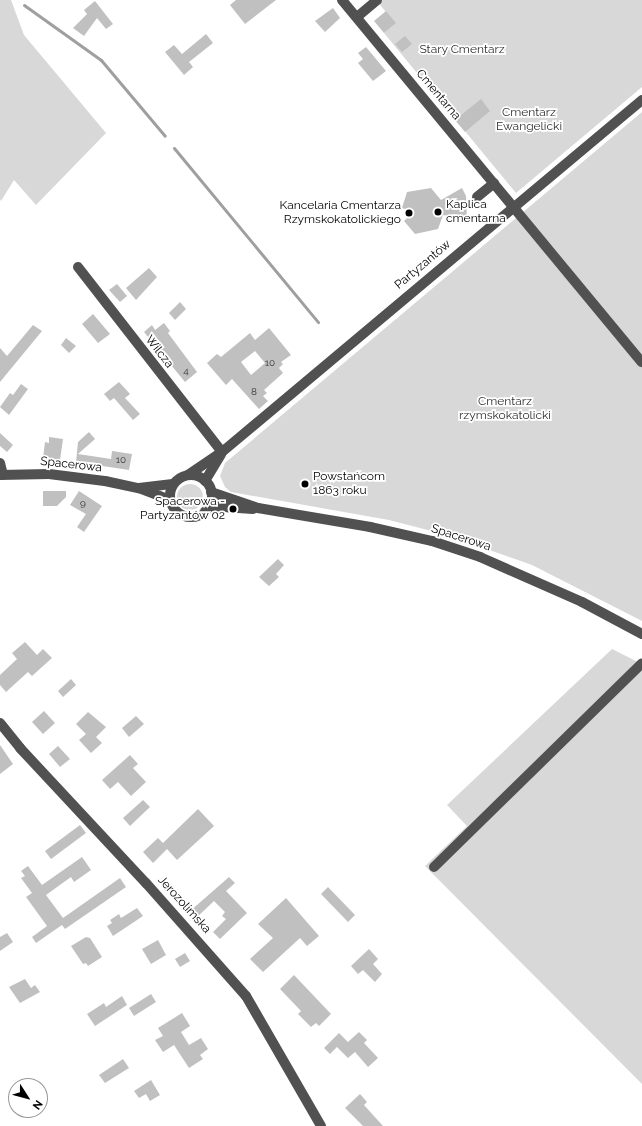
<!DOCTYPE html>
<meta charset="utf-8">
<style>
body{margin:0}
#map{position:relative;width:642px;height:1126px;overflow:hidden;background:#fff;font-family:Raleway,sans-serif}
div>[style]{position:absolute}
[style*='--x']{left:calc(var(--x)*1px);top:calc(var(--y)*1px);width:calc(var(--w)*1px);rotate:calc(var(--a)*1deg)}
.green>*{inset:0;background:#d8d8d8}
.round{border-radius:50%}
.stream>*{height:3px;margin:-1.5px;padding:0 1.5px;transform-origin:1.5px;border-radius:1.5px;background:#9f9f9f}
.building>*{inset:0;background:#c0c0c0}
.minor>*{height:10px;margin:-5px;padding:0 5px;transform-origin:5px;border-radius:5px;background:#515151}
.minor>.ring{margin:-5px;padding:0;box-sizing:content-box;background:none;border:10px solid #515151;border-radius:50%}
.dots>*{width:11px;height:11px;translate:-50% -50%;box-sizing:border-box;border:2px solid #fff;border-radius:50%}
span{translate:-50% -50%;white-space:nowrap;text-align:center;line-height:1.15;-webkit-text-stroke:3.5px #fff;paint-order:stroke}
.number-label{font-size:10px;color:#303030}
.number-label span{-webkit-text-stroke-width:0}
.park-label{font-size:12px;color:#2f2f2f}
.street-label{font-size:12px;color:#000}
.poi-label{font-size:12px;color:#000}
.left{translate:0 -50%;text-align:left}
.right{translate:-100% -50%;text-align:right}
.north{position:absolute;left:8px;top:1078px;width:40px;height:40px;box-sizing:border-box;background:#fff;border:1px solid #999;border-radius:50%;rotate:126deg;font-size:11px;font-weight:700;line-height:16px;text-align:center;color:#000}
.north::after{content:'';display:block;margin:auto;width:14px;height:18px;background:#000;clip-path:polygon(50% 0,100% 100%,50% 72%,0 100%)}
</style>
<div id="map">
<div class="green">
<i style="clip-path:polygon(0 0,11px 0,24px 35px,106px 133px,36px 205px,14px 180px,1px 201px,0 199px)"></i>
<i style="clip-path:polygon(376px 0,642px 0,642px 87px,516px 193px,384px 33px,395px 23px)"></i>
<i style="clip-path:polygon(642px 112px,642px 621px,532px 565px,447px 535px,389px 520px,231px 492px,225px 487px,220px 476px,225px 463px)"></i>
<i class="round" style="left:177px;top:484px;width:26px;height:26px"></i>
<i style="clip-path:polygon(612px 649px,642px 664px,642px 1084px,425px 866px,467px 826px,447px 805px)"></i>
</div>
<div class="stream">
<i style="--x:24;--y:5;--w:95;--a:35.5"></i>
<i style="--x:101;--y:60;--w:99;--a:49.9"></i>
<i style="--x:174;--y:148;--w:226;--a:50.4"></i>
</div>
<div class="building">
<i style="clip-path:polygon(236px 0,276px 0,245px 24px,230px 5px)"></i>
<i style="clip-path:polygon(95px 1px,113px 24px,106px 29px,97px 18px,84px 36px,73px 28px,87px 14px,84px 10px)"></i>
<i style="clip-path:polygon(333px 8px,340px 18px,325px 32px,315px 21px)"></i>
<i style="clip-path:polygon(386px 11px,396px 23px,384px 33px,374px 21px)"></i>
<i style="clip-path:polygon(206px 34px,213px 43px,189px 62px,193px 67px,184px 75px,165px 52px,174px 45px,182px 54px)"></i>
<i style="clip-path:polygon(405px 36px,412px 44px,402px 52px,395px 44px)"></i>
<i style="clip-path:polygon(366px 47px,386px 71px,373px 81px,358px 63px,363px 59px,358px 53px)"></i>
<i style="clip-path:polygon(481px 99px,490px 111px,465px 132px,455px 120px)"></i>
<i style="clip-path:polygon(431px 188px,441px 200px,462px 188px,466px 196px,467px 219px,443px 215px,438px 229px,415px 234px,404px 221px,414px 212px,402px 208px,407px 192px)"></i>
<i style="clip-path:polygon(149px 268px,157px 277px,136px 300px,126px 288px)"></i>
<i style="clip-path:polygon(117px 284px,127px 296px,120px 302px,109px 290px)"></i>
<i style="clip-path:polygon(180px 302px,186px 309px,175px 320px,169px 313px)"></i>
<i style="clip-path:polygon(93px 314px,110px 334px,98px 343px,82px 324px)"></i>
<i style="clip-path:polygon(164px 323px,170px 331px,168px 333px,197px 372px,185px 382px,144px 332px,152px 325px,155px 330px)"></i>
<i style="clip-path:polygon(33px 325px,42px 331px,0 382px,0 348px,7px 356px)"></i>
<i style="clip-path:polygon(evenodd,269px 328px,291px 355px,281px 362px,283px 364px,279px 368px,283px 373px,264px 390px,267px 393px,263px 396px,268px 401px,259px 409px,232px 379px,226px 385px,207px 363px,217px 354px,221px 357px,250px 333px,255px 340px,269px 328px,255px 351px,265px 363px,251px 375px,241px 362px,255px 351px)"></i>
<i style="clip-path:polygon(66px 338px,76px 346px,69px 353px,61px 345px)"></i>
<i style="clip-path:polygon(119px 382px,130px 394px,125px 398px,140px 414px,133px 420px,114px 398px,110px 401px,104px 394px)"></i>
<i style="clip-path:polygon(21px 384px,28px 389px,9px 415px,0 407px,10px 393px,13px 395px)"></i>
<i style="clip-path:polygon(89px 432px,95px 439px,78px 454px,111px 459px,112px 451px,132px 454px,129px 470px,76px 462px,78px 442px)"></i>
<i style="clip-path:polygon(0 433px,13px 445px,7px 452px,0 446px)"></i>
<i style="clip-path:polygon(49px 437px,63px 439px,60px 460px,43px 458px,45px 442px,49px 443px)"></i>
<i style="clip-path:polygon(43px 491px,66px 491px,66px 497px,57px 506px,43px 506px)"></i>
<i style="clip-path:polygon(79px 491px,102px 506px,84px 532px,77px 527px,86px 514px,70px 505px)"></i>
<i style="clip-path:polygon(278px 559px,284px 565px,276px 574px,279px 577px,269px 586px,259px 577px)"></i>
<i style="clip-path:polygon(25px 642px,37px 655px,43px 649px,52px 658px,32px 676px,28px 672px,6px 692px,0 685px,0 675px,17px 659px,12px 653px)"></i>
<i style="clip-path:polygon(71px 679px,76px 685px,63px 697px,58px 691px)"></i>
<i style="clip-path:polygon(44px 711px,55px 723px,43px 734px,32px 722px)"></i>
<i style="clip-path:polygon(88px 712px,106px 727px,96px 737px,102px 743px,91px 753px,79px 740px,86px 734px,76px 724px)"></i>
<i style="clip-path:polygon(136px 716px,144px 724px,129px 737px,122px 728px)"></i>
<i style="clip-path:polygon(0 745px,13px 764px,0 774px)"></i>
<i style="clip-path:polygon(58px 746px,70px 759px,60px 767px,49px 754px)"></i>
<i style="clip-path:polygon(130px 755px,138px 764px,133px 768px,146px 782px,131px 796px,118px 782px,110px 789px,102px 780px)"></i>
<i style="clip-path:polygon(143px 800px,150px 807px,130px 826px,123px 818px)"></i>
<i style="clip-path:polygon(198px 809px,214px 826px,177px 860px,167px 849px,153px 863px,143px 852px,158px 838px,163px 843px)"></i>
<i style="clip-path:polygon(80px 825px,86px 833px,51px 859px,45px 851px)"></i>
<i style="clip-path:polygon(82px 857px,91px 870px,74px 882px,71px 877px,46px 895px,63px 918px,120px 878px,126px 887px,65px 929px,62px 925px,36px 943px,32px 937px,47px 926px,26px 897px,32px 893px,21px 878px,25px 876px,21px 871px,28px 866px,42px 885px)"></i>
<i style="clip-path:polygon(229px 877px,235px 883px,226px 891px,247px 913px,220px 939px,213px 932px,226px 919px,222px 916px,225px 912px,214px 901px,195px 919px,189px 912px)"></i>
<i style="clip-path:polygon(328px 887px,355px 915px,348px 922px,321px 894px)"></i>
<i style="clip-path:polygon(286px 898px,319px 936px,307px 946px,300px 938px,263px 972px,250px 959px,273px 938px,258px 924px)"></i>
<i style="clip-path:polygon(137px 908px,143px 916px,113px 936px,107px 926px,112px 923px,110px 920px,119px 914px,121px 918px)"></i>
<i style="clip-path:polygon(7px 933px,13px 942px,0 951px,0 937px)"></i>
<i style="clip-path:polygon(86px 937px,90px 938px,102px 957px,88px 966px,86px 963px,83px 964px,71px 946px)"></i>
<i style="clip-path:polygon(158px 940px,166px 955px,151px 964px,142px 949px)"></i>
<i style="clip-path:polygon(369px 949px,378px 959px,373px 964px,382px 974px,375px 982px,363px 970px,358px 974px,351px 966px)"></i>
<i style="clip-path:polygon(185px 953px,190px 961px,180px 967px,175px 959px)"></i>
<i style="clip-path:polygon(294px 975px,331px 1014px,319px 1026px,316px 1023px,311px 1027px,298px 1014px,301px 1011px,280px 989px)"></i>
<i style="clip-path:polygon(25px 979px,31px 988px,35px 985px,40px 992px,20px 1003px,9px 987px)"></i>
<i style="clip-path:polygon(151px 994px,156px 1002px,134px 1016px,129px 1008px)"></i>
<i style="clip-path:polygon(122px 996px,127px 1005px,95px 1026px,87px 1014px,104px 1003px,106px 1007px)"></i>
<i style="clip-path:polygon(182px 1013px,190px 1026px,181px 1032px,189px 1045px,201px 1038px,208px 1049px,200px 1055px,203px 1059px,189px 1068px,174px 1045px,163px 1052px,155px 1040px,163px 1036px,158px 1028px)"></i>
<i style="clip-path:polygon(359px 1032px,367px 1040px,364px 1043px,378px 1058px,368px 1067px,355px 1052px,348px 1058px,337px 1047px,330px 1054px,324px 1048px,339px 1033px,348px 1042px)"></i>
<i style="clip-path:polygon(123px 1059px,129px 1068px,105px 1083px,99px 1075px)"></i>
<i style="clip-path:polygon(151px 1080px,160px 1095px,150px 1101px,146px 1094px,139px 1098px,134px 1091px)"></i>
<i style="clip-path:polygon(360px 1094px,367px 1102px,364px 1105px,383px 1126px,363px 1126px,345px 1108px)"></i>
</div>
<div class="minor">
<i style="--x:342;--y:0;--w:470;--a:50.4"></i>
<i style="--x:357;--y:17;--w:26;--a:-40"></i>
<i style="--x:477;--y:197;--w:22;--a:-39"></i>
<i style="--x:78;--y:267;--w:234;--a:52.1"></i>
<i style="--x:0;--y:463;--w:12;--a:76"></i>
<i class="ring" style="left:170px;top:475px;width:32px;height:32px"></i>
<i style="--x:0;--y:475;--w:49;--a:-1.2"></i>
<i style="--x:49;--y:474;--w:56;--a:7.1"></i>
<i style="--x:105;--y:481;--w:35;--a:12"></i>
<i style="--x:139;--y:488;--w:33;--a:21"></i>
<i style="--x:188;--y:475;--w:41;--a:-34.1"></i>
<i style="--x:222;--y:452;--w:548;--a:-39.97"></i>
<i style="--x:205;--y:481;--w:31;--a:-59"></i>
<i style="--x:139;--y:488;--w:34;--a:-7"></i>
<i style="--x:211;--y:492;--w:50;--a:18.8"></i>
<i style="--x:258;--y:508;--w:114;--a:9.6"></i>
<i style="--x:370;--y:527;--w:64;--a:12.7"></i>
<i style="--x:432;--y:541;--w:51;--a:18.4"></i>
<i style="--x:480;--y:557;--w:111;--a:23.8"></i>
<i style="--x:582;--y:602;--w:68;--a:28.1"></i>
<i style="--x:209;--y:506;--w:44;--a:3.9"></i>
<i style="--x:0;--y:723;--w:32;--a:51"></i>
<i style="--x:20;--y:748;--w:185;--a:47"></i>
<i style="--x:146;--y:883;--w:151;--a:48.5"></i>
<i style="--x:246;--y:996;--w:150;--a:60"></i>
<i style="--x:434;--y:867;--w:291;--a:-44.4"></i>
</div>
<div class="dots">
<i style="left:438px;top:212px;background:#000"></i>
<i style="left:409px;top:213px;background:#000"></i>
<i style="left:305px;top:484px;background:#000"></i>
<i style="left:233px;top:509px;background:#000"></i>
</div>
<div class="number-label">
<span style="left:270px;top:363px">10</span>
<span style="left:186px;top:371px">4</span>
<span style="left:254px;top:392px">8</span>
<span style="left:121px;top:460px">10</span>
<span style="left:83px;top:503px">9</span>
</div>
<div class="park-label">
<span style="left:462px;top:50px">Stary Cmentarz</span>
<span style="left:529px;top:120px">Cmentarz<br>Ewangelicki</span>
<span style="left:505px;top:409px">Cmentarz<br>rzymskokatolicki</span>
</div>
<div class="street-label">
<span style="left:438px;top:95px;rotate:50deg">Cmentarna</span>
<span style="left:423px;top:265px;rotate:-40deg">Partyzantów</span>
<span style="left:159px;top:352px;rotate:52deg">Wilcza</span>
<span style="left:71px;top:465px;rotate:6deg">Spacerowa</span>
<span style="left:461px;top:538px;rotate:18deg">Spacerowa</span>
<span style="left:184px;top:905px;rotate:48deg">Jerozolimska</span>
</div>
<div class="poi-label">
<span class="left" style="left:446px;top:212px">Kaplica<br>cmentarna</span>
<span class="right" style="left:401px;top:213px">Kancelaria Cmentarza<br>Rzymskokatolickiego</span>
<span class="left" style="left:313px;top:484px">Powstańcom<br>1863 roku</span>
<span class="right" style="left:225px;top:509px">Spacerowa -<br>Partyzantów 02</span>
</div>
<div class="north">N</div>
</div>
